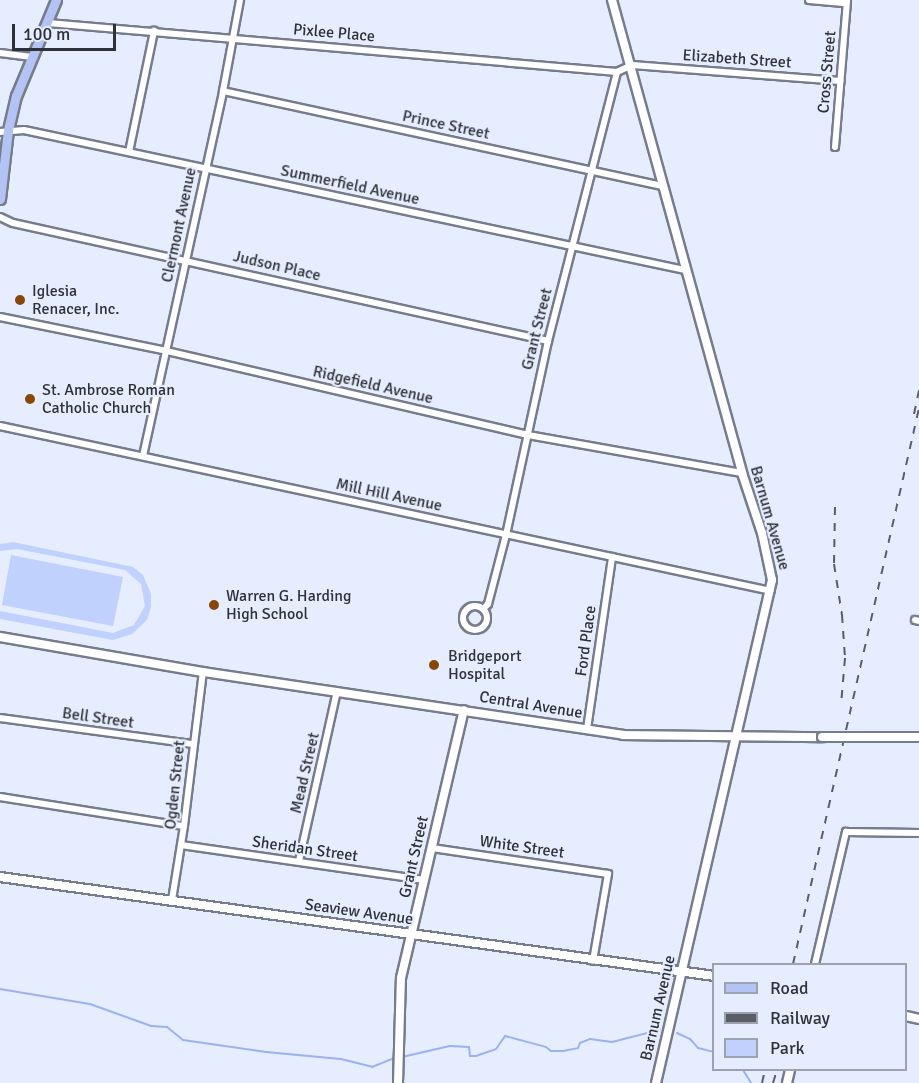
<!DOCTYPE html>
<style>
body{margin:0}
#map{position:relative;width:919px;height:1083px;overflow:hidden;background:#e6edfe;font-family:Signika,sans-serif}
div>[style]{position:absolute}
[style*='--x']{left:calc(var(--x)*1px);top:calc(var(--y)*1px);width:calc(var(--w)*1px);rotate:calc(var(--a)*1deg)}
.green>*{inset:0;background:#c0d1fe}
.stream>*{height:2px;margin:-1px;padding:0 1px;transform-origin:1px;border-radius:1px;background:#9bb2f1}
.roads{filter:drop-shadow(2px 0 #767c8b) drop-shadow(-2px 0 #767c8b) drop-shadow(0 2px #767c8b) drop-shadow(0 -2px #767c8b)}
.street>*{height:6px;margin:-3px;padding:0 3px;transform-origin:3px;border-radius:3px;background:#fff}
.street>.ring{margin:-3px;padding:0;box-sizing:content-box;background:none;border:6px solid #fff;border-radius:50%}
.secondary>*{height:8px;margin:-4px;padding:0 4px;transform-origin:4px;border-radius:4px;background:#fff}
.primary>*{height:9px;margin:-4.5px;padding:0 4.5px;transform-origin:4.5px;border-radius:4.5px;background:#b3c4f4}
.rail>*{height:2px;margin-top:-1px;transform-origin:0;background:repeating-linear-gradient(90deg,#595d66 0 8px,transparent 0 16px)}
.bridges{filter:drop-shadow(2px 0 #767c8b) drop-shadow(-2px 0 #767c8b) drop-shadow(0 2px #767c8b) drop-shadow(0 -2px #767c8b)}
.secondary-bridge>*{height:8px;margin:-4px;padding:0 4px;transform-origin:4px;border-radius:4px;background:#fff}
.dots>*{width:16px;height:16px;translate:-50% -50%;box-sizing:border-box;border:3px solid #e6edfe;border-radius:50%}
span{translate:-50% -50%;white-space:nowrap;text-align:center;line-height:1.15;-webkit-text-stroke:4.5px #e6edfe;paint-order:stroke}
.street-label{font-size:16px;color:#2e3137}
.poi-label{font-size:16px;color:#2e3137}
.left{translate:0 -50%;text-align:left}
.legend{position:absolute;left:712px;top:963px;width:195px;height:108px;box-sizing:border-box;background:#e6edfe;border:2px solid #9ca2ae;margin:0;padding:8px 10px;list-style:none;font-size:18px;color:#2e3137}
.legend li{display:flex;align-items:center;gap:12px;height:30px}
.legend b{width:30px;border:2px solid #9ca2ae}
.scale{position:absolute;left:12px;top:24px;width:104px;height:27px;box-sizing:border-box;border:3px solid #2e3137;border-top:0;padding-left:8px;font-size:18px;line-height:21px;white-space:nowrap;color:#2e3137;-webkit-text-stroke:4px #e6edfe;paint-order:stroke}
</style>
<div id="map">
<div class="green">
<i style="clip-path:polygon(13px 542px,133px 567px,143px 575px,151px 594px,151px 607px,147px 620px,132px 634px,113px 640px,0 619px,0 611px,113px 633px,134px 625px,145px 606px,141px 584px,125px 570px,17px 549px,0 551px,0 544px)"></i>
<i style="clip-path:polygon(11px 555px,123px 577px,113px 626px,2px 605px)"></i>
</div>
<div class="stream">
<i style="--x:0;--y:989;--w:91;--a:9.5"></i>
<i style="--x:90;--y:1004;--w:65;--a:19.8"></i>
<i style="--x:151;--y:1026;--w:16;--a:4"></i>
<i style="--x:167;--y:1027;--w:21;--a:39"></i>
<i style="--x:183;--y:1040;--w:84;--a:8.2"></i>
<i style="--x:266;--y:1052;--w:75;--a:5.3"></i>
<i style="--x:341;--y:1059;--w:32;--a:14"></i>
<i style="--x:372;--y:1067;--w:27;--a:-22"></i>
<i style="--x:677;--y:1033;--w:14;--a:25"></i>
<i style="--x:690;--y:1039;--w:12;--a:48"></i>
<i style="--x:698;--y:1048;--w:16;--a:14"></i>
<i style="--x:402;--y:1057;--w:49;--a:-12.9"></i>
<i style="--x:450;--y:1046;--w:19;--a:3"></i>
<i style="--x:469;--y:1047;--w:9;--a:84"></i>
<i style="--x:470;--y:1056;--w:6;--a:0"></i>
<i style="--x:476;--y:1056;--w:21;--a:-19"></i>
<i style="--x:496;--y:1049;--w:16;--a:-55"></i>
<i style="--x:505;--y:1036;--w:42;--a:15"></i>
<i style="--x:546;--y:1047;--w:6;--a:39"></i>
<i style="--x:551;--y:1051;--w:12;--a:0"></i>
<i style="--x:563;--y:1051;--w:15;--a:-11"></i>
<i style="--x:578;--y:1048;--w:5;--a:-68"></i>
<i style="--x:580;--y:1043;--w:11;--a:-22"></i>
<i style="--x:590;--y:1039;--w:22;--a:8"></i>
<i style="--x:612;--y:1042;--w:49;--a:-14.3"></i>
<i style="--x:743;--y:1070;--w:15;--a:58"></i>
</div>
<div class="roads">
<div class="street">
<i style="--x:809;--y:0;--w:37;--a:5"></i>
<i style="--x:48;--y:23;--w:571;--a:4.92"></i>
<i style="--x:0;--y:53;--w:32;--a:7"></i>
<i style="--x:223;--y:91;--w:450;--a:12.2"></i>
<i style="--x:0;--y:132;--w:24;--a:-5"></i>
<i style="--x:24;--y:130;--w:676;--a:11.96"></i>
<i style="--x:835;--y:147;--w:147;--a:-85.3"></i>
<i style="--x:129;--y:152;--w:124;--a:-78.3"></i>
<i style="--x:0;--y:217;--w:14;--a:25"></i>
<i style="--x:13;--y:223;--w:548;--a:12.44"></i>
<i style="--x:0;--y:317;--w:170;--a:11.5"></i>
<i style="--x:167;--y:351;--w:371;--a:13.1"></i>
<i style="--x:528;--y:435;--w:217;--a:10.1"></i>
<i style="--x:0;--y:426;--w:788;--a:12.08"></i>
<i style="--x:143;--y:456;--w:374;--a:-77.6"></i>
<i style="--x:223;--y:91;--w:93;--a:-79.4"></i>
<i class="ring" style="left:463px;top:606px;width:18px;height:18px"></i>
<i style="--x:483;--y:609;--w:7;--a:-45"></i>
<i style="--x:488;--y:604;--w:71;--a:-75.4"></i>
<i style="--x:506;--y:535;--w:198;--a:-77.8"></i>
<i style="--x:548;--y:341;--w:278;--a:-75.6"></i>
<i style="--x:617;--y:72;--w:17;--a:-25"></i>
<i style="--x:632;--y:65;--w:209;--a:4.4"></i>
<i style="--x:915;--y:620;--w:4;--a:14"></i>
<i style="--x:0;--y:718;--w:195;--a:7.7"></i>
<i style="--x:587;--y:729;--w:174;--a:-81.7"></i>
<i style="--x:0;--y:797;--w:186;--a:9"></i>
<i style="--x:181;--y:845;--w:246;--a:8.2"></i>
<i style="--x:432;--y:848;--w:178;--a:8.4"></i>
<i style="--x:608;--y:874;--w:88;--a:99.8"></i>
<i style="--x:299;--y:861;--w:174;--a:-77.4"></i>
<i style="--x:172;--y:900;--w:75;--a:-80.8"></i>
<i style="--x:184;--y:826;--w:155;--a:-83"></i>
<i style="--x:815;--y:964;--w:136;--a:-76.8"></i>
<i style="--x:846;--y:832;--w:73;--a:0.8"></i>
</div>
<div class="secondary">
<i style="--x:612;--y:0;--w:491;--a:74.6"></i>
<i style="--x:742;--y:473;--w:63;--a:71.6"></i>
<i style="--x:762;--y:533;--w:48;--a:78"></i>
<i style="--x:772;--y:580;--w:516;--a:102.99"></i>
<i style="--x:0;--y:637;--w:206;--a:9.8"></i>
<i style="--x:203;--y:672;--w:425;--a:8.5"></i>
<i style="--x:623;--y:735;--w:199;--a:0.6"></i>
<i style="--x:0;--y:877;--w:721;--a:7.89"></i>
<i style="--x:906;--y:1016;--w:13;--a:13"></i>
<i style="--x:398;--y:1083;--w:105;--a:-88.4"></i>
<i style="--x:401;--y:978;--w:275;--a:-76.8"></i>
<i style="--x:787;--y:1083;--w:13;--a:-77"></i>
</div>
<div class="primary">
<i style="--x:0;--y:199;--w:69;--a:-83.4"></i>
<i style="--x:8;--y:130;--w:35;--a:-77"></i>
<i style="--x:16;--y:96;--w:104;--a:-67.4"></i>
</div>
</div>
<div class="rail">
<i style="--x:914;--y:414;--w:24;--a:-78"></i>
<i style="--x:835;--y:507;--w:57;--a:91"></i>
<i style="--x:834;--y:564;--w:52;--a:81.1"></i>
<i style="--x:842;--y:615;--w:43;--a:86"></i>
<i style="--x:845;--y:658;--w:47;--a:94.9"></i>
<i style="--x:793;--y:964;--w:570;--a:-77.23"></i>
<i style="--x:762;--y:1083;--w:13;--a:-77"></i>
<i style="--x:773;--y:1083;--w:14;--a:-73"></i>
</div>
<div class="bridges">
<div class="secondary-bridge">
<i style="--x:822;--y:737;--w:97;--a:0"></i>
</div>
</div>
<div class="dots">
<i style="left:20px;top:300px;background:#864807"></i>
<i style="left:30px;top:399px;background:#864807"></i>
<i style="left:214px;top:605px;background:#864807"></i>
<i style="left:434px;top:665px;background:#864807"></i>
</div>
<div class="street-label">
<span style="left:334px;top:33px;rotate:5deg">Pixlee Place</span>
<span style="left:737px;top:59px;rotate:4deg">Elizabeth Street</span>
<span style="left:827px;top:72px;rotate:-85deg">Cross Street</span>
<span style="left:446px;top:125px;rotate:12deg">Prince Street</span>
<span style="left:350px;top:185px;rotate:12deg">Summerfield Avenue</span>
<span style="left:179px;top:225px;rotate:-78deg">Clermont Avenue</span>
<span style="left:277px;top:266px;rotate:13deg">Judson Place</span>
<span style="left:537px;top:329px;rotate:-76deg">Grant Street</span>
<span style="left:373px;top:385px;rotate:13deg">Ridgefield Avenue</span>
<span style="left:389px;top:495px;rotate:12deg">Mill Hill Avenue</span>
<span style="left:770px;top:518px;rotate:74deg">Barnum Avenue</span>
<span style="left:586px;top:641px;rotate:-82deg">Ford Place</span>
<span style="left:531px;top:705px;rotate:9deg">Central Avenue</span>
<span style="left:98px;top:718px;rotate:8deg">Bell Street</span>
<span style="left:305px;top:773px;rotate:-77deg">Mead Street</span>
<span style="left:175px;top:785px;rotate:-84deg">Ogden Street</span>
<span style="left:522px;top:847px;rotate:8deg">White Street</span>
<span style="left:305px;top:849px;rotate:8deg">Sheridan Street</span>
<span style="left:414px;top:857px;rotate:-77deg">Grant Street</span>
<span style="left:359px;top:912px;rotate:8deg">Seaview Avenue</span>
<span style="left:658px;top:1008px;rotate:-77deg">Barnum Avenue</span>
</div>
<div class="poi-label">
<span class="left" style="left:32px;top:300px">Iglesia<br>Renacer, Inc.</span>
<span class="left" style="left:42px;top:399px">St. Ambrose Roman<br>Catholic Church</span>
<span class="left" style="left:226px;top:605px">Warren G. Harding<br>High School</span>
<span class="left" style="left:448px;top:665px">Bridgeport<br>Hospital</span>
</div>
<ul class="legend">
<li><b style="height:8px;background:#b3c4f4"></b>Road</li>
<li><b style="height:8px;background:#595d66"></b>Railway</li>
<li><b style="height:16px;background:#c0d1fe"></b>Park</li>
</ul>
<div class="scale">100 m</div>
</div>
